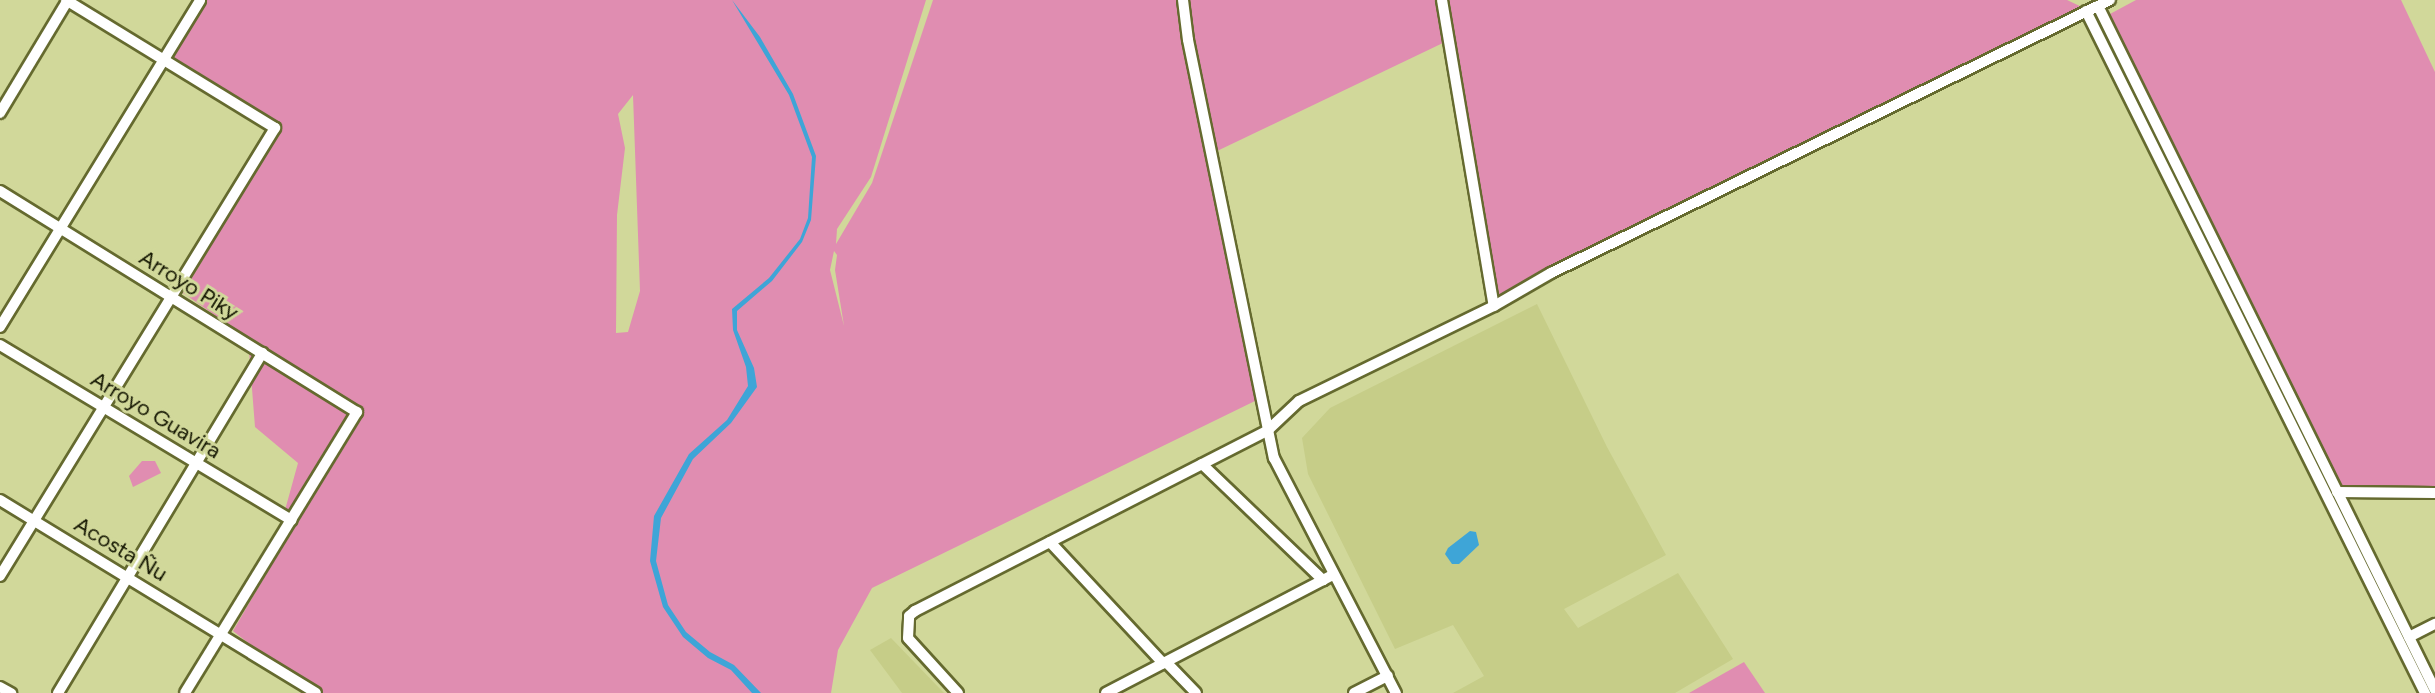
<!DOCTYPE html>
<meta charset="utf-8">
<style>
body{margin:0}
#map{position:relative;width:2435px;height:693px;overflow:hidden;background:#d1d89a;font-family:Figtree,sans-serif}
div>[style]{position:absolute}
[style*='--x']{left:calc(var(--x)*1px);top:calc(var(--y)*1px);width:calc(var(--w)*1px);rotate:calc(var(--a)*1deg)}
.built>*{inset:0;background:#c6cd88}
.green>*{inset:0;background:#e08db1}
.water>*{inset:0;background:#3ea5d7}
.roads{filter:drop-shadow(2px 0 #656a2f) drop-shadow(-2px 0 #656a2f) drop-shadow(0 2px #656a2f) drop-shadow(0 -2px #656a2f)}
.street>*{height:10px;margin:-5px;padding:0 5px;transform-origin:5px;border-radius:5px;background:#fff}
span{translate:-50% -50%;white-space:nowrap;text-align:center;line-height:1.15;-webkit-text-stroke:6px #d1d89a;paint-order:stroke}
.street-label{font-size:22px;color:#131500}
</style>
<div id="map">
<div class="built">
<i style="clip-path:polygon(1537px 304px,1607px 447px,1666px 555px,1564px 609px,1578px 628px,1678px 573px,1733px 659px,1675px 693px,1453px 693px,1484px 676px,1453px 625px,1395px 649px,1308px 474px,1302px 438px,1330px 408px)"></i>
<i style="clip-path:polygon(891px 638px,944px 693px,902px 693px,870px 650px)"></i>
</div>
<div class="green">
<i style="clip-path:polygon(evenodd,206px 0,926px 0,871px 177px,837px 229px,836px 244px,872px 183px,933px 0,1180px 0,1179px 10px,1257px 400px,872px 588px,838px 650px,831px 693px,312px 693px,233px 631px,280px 550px,282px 521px,298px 463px,255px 427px,248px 338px,183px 293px,278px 132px,173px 59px,206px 0,633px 95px,640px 291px,628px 332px,616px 333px,617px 215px,625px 148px,618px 114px,633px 95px,206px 0,834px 251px,837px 255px,835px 270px,844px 326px,830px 270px,834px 251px)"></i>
<i style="clip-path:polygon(1188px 0,1438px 0,1445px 42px,1215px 152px,1189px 29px)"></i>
<i style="clip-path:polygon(1445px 0,2067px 0,2084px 8px,1497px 300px)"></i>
<i style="clip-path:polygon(2136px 0,2401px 0,2435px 72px,2435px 491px,2347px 490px,2339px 487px,2110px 21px,2110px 14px)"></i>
<i style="clip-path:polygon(2100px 28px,2104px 28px,2329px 484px,2327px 484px)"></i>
<i style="clip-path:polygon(142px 461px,155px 461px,161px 473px,133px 487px,129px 476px)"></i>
<i style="clip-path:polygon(1744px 662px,1765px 693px,1689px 693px)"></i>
</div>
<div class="water">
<i style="clip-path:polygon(732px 0,760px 37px,793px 94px,816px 156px,811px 220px,802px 242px,772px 281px,737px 311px,737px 330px,754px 368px,757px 387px,731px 423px,693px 459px,661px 518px,656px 561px,668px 605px,686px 632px,710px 652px,734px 665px,761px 693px,752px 693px,731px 670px,708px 658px,683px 637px,663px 607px,650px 561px,654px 516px,689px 454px,727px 420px,748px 386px,746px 367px,733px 330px,732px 309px,769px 278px,800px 239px,808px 218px,812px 157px,789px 95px)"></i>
<i style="clip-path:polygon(1470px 531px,1476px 532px,1479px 545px,1459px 564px,1452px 564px,1445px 554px,1448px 548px)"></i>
</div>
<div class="roads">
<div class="street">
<i style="--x:1183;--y:0;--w:40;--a:82.9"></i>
<i style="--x:1188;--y:40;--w:427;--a:78.4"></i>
<i style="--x:1274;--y:458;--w:265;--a:62.6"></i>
<i style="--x:1442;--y:0;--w:310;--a:80.4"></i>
<i style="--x:2098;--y:6;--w:763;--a:63.77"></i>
<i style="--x:2086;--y:11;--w:762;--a:63.57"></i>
<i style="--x:0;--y:113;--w:132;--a:-59"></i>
<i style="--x:0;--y:191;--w:420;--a:31.8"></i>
<i style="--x:357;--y:412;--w:329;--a:121.5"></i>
<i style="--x:0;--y:327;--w:383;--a:-58.5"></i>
<i style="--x:0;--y:345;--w:340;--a:31"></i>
<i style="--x:1202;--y:464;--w:168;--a:43.8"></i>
<i style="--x:2337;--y:492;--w:98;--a:0.6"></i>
<i style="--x:0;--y:500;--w:370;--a:31.4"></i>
<i style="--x:1050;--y:542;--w:166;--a:47"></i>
<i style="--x:0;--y:576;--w:526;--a:-58.46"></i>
<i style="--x:275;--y:128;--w:245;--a:-148.5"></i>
<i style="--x:2409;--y:637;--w:29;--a:-27"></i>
<i style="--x:1166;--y:662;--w:43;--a:45.9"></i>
<i style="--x:0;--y:687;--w:13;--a:29"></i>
<i style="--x:58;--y:693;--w:397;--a:-59"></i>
<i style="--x:958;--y:693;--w:74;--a:-132.3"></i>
<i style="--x:908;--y:638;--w:22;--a:-87"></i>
<i style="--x:909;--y:616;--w:8;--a:-40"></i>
<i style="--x:915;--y:611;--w:395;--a:-27.1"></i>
<i style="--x:1267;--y:431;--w:44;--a:-43.2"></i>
<i style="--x:1299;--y:401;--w:217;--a:-26"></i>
<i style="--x:1494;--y:306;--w:66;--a:-30.1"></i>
<i style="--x:1551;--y:273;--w:622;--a:-26.03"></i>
<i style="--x:1106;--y:693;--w:256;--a:-27.5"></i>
<i style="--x:1354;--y:693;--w:38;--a:-27"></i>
</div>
</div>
<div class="street-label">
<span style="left:189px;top:285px;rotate:32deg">Arroyo Piky</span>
<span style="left:156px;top:415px;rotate:31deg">Arroyo Guavira</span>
<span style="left:121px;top:549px;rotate:31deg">Acosta Ñu</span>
</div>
</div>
